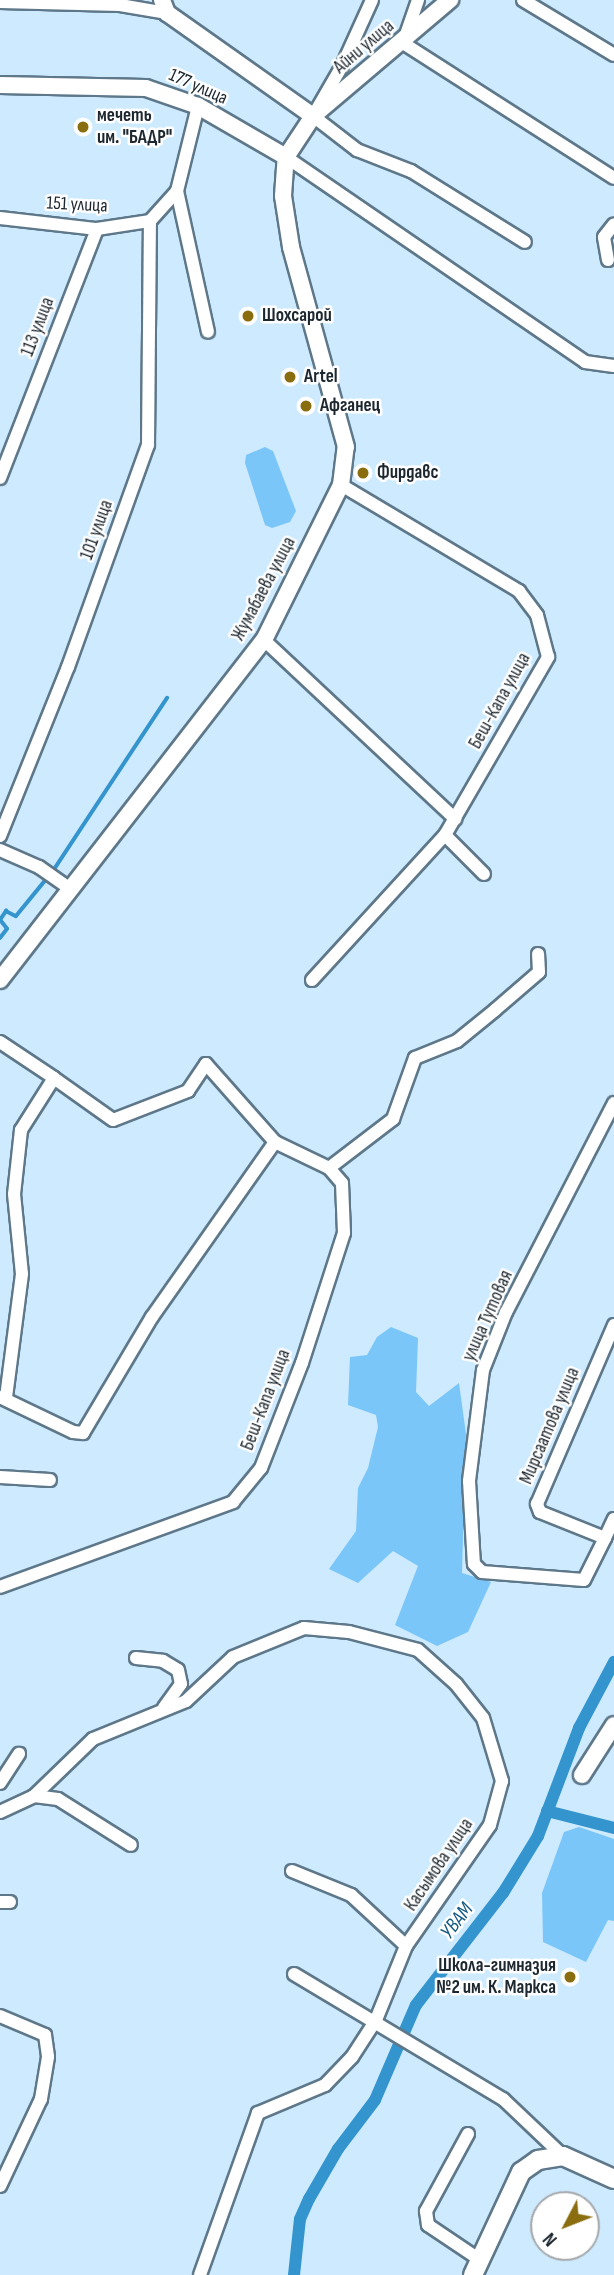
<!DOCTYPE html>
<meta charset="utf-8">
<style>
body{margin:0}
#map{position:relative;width:614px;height:2275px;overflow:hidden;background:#ceeaff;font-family:"Sofia Sans Condensed",sans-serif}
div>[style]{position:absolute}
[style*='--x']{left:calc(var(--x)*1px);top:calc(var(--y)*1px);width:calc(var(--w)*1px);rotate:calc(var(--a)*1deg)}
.green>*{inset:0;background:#7ac6f8}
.stream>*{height:3.5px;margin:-1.75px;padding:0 1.75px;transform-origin:1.75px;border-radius:1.75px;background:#3495ce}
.canal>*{height:12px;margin:-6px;padding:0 6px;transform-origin:6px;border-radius:6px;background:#3495ce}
.roads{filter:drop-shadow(2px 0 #5e788a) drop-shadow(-2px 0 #5e788a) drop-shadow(0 2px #5e788a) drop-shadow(0 -2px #5e788a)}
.minor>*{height:12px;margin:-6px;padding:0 6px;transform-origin:6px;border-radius:6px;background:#fff}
.tertiary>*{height:16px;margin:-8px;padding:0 8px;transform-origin:8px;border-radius:8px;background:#fff}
.secondary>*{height:18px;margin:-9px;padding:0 9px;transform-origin:9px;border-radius:9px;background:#fff}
.dots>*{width:19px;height:19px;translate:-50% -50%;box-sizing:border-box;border:4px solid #fff;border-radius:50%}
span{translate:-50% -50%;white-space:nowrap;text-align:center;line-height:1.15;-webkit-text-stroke:5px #fff;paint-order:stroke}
.street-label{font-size:19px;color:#1d272f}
.poi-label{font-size:19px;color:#1d272f;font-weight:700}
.left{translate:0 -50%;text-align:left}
.right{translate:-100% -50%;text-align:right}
.water-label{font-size:21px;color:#155b82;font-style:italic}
.north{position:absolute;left:530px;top:2191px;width:70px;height:70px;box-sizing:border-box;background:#fff;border:2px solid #a5a9ac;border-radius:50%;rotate:228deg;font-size:19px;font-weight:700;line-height:28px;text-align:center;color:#1d272f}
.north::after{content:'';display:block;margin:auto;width:24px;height:32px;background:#8a6d0e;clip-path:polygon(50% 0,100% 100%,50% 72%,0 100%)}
</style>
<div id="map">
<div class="green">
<i style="clip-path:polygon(265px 447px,273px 451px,296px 511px,290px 522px,272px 528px,265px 525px,245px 463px,246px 455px)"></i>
<i style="clip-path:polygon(391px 1327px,418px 1338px,416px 1392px,429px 1406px,459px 1383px,466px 1434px,462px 1573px,491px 1582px,468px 1632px,437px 1646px,395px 1625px,418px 1566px,393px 1551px,358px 1583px,329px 1569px,356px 1531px,358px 1488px,368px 1468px,378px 1427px,376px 1415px,348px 1405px,350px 1357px,367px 1355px,377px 1337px)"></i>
<i style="clip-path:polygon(579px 1827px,614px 1839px,614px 1921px,608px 1920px,586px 1962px,543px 1942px,542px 1893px,564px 1832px)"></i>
</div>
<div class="stream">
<i style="--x:53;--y:871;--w:207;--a:-56.6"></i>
<i style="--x:0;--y:938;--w:11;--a:-52"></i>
<i style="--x:7;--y:929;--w:11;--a:-128"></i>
<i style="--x:0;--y:920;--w:11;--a:-56"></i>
<i style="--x:6;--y:911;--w:11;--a:27"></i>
<i style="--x:16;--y:916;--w:50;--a:-50.6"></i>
</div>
<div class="canal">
<i style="--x:547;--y:1811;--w:69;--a:14.2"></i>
<i style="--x:294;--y:2275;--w:56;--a:-83.9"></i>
<i style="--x:300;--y:2219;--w:22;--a:-66"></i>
<i style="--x:309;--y:2199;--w:58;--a:-59.9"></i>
<i style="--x:338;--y:2149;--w:61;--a:-52.9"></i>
<i style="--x:375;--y:2100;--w:103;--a:-66.7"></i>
<i style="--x:416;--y:2005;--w:142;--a:-52.2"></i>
<i style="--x:503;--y:1893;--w:67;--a:-58.4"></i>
<i style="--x:538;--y:1836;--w:116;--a:-69.2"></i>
<i style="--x:579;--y:1728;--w:75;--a:-62.1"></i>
</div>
<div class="roads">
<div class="minor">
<i style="--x:372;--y:0;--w:72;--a:114.4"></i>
<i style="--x:342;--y:66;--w:58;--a:120.1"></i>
<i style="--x:313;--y:116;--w:56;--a:37.7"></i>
<i style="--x:357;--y:150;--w:58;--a:21.3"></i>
<i style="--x:411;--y:171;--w:134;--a:31.9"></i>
<i style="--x:418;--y:0;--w:46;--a:109.2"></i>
<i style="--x:403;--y:43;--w:250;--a:32.6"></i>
<i style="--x:523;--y:0;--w:106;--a:31.1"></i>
<i style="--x:0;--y:2;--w:120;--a:1.4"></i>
<i style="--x:120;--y:5;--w:48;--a:9.7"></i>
<i style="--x:286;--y:157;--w:363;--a:34.4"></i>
<i style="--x:585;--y:362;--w:29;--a:8"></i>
<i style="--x:177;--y:191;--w:144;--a:77.6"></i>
<i style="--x:0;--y:218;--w:98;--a:6.5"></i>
<i style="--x:97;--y:229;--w:54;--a:-8.6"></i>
<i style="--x:150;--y:221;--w:40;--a:-48"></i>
<i style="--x:177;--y:191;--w:88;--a:-76.1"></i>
<i style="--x:608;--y:260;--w:23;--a:-100"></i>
<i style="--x:604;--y:237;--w:16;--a:-52"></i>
<i style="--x:0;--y:478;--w:267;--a:-68.7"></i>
<i style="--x:264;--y:640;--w:262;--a:43.1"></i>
<i style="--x:445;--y:835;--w:55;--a:45"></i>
<i style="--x:0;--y:836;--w:182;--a:-68.1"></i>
<i style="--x:68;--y:667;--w:236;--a:-70.2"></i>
<i style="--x:148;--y:445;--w:224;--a:-89.5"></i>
<i style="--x:0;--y:850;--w:43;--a:23.6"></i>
<i style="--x:39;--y:867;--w:39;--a:35"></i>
<i style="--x:312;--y:980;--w:197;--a:-47.5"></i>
<i style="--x:445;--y:835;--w:206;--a:-59.9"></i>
<i style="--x:548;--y:657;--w:43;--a:-104.7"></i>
<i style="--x:537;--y:615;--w:30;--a:-127"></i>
<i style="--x:519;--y:591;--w:207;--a:-149.2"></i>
<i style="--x:0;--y:1042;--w:65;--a:33.7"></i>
<i style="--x:54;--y:1078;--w:62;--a:122.4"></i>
<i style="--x:21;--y:1130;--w:64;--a:96.2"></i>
<i style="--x:14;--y:1194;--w:80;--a:84.3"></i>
<i style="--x:22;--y:1274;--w:125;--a:97.4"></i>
<i style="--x:614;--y:1103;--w:235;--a:117.3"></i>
<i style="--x:506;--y:1312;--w:62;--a:111.6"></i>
<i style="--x:483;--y:1370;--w:112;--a:97.2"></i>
<i style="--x:469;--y:1481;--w:83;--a:86.6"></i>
<i style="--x:474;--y:1564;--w:11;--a:45"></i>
<i style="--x:482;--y:1572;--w:102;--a:4.5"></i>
<i style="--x:584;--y:1580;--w:47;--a:-63.4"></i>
<i style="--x:605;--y:1538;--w:70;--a:-158.2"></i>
<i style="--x:540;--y:1512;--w:9;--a:-111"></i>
<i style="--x:537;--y:1504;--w:195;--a:-66.7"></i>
<i style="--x:329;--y:1168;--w:81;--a:-37.4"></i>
<i style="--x:393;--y:1119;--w:65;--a:-70.2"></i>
<i style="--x:415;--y:1058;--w:45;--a:-22"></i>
<i style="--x:457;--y:1041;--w:49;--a:-39.2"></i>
<i style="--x:495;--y:1010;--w:58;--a:-40.8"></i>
<i style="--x:539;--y:972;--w:18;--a:-93"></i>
<i style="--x:0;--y:1397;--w:81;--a:25.6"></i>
<i style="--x:73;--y:1432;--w:10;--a:6"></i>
<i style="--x:83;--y:1433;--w:135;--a:-59.3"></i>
<i style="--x:152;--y:1317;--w:214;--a:-54.9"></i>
<i style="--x:0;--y:1477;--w:50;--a:3.4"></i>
<i style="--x:605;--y:1538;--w:21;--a:-65"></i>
<i style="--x:0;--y:1587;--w:248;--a:-20"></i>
<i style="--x:233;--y:1502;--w:44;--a:-50.5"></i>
<i style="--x:261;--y:1468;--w:113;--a:-68.7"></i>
<i style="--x:302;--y:1363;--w:137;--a:-72.1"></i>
<i style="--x:344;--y:1233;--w:50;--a:-92.3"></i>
<i style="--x:342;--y:1183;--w:20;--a:-131"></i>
<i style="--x:329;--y:1168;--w:60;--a:-154.3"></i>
<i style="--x:275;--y:1142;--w:104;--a:-131.5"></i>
<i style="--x:206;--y:1064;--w:32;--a:124"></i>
<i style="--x:188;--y:1091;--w:80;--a:158.9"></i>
<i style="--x:113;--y:1120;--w:72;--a:-144.6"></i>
<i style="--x:136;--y:1658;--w:27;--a:6"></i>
<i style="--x:163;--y:1661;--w:17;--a:31"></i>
<i style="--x:178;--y:1670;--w:14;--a:78"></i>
<i style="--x:181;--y:1684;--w:29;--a:126"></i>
<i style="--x:0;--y:1783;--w:35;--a:-57"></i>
<i style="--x:34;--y:1796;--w:24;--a:7"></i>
<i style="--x:58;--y:1799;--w:86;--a:32.2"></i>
<i style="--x:0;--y:1812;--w:38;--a:-25"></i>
<i style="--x:34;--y:1796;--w:82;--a:-44"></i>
<i style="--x:93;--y:1739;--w:100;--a:-22.2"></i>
<i style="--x:186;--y:1701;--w:64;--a:-43.1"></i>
<i style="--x:233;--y:1657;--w:77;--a:-22.2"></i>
<i style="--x:304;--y:1628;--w:45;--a:5.1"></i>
<i style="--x:349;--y:1632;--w:71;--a:14.6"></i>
<i style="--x:418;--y:1650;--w:51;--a:41.8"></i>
<i style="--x:456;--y:1684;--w:43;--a:51.5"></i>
<i style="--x:483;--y:1718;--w:66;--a:73.2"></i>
<i style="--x:502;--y:1781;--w:46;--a:105.3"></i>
<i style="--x:490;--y:1825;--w:147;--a:124.8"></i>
<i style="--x:406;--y:1946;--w:80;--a:112.1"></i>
<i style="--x:376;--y:2020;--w:44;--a:123"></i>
<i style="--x:352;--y:2057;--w:39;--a:134"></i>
<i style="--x:325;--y:2085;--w:73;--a:157.3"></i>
<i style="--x:258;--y:2113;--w:172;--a:109.7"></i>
<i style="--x:292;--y:1871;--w:64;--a:22.1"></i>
<i style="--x:351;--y:1895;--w:75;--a:42.8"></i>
<i style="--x:0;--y:1902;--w:10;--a:0"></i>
<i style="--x:294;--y:1974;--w:244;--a:30.9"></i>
<i style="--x:503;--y:2099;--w:83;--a:43.5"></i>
<i style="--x:0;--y:2016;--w:49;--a:22.9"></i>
<i style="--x:45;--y:2035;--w:22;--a:82"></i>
<i style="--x:48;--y:2057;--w:43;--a:99.5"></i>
<i style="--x:41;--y:2099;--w:96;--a:115.2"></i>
<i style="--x:468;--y:2134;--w:88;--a:118.6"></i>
<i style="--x:426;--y:2211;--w:14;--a:82"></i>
<i style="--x:428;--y:2225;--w:63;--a:33.9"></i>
</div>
<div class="tertiary">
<i style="--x:162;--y:0;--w:14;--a:69"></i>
<i style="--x:167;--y:13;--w:179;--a:35.2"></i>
<i style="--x:0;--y:85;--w:146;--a:1.2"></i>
<i style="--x:146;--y:88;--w:55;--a:19.1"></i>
<i style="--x:198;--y:106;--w:102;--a:30.1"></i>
<i style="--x:0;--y:980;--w:430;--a:-52.2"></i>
<i style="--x:264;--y:640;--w:173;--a:-63.6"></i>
<i style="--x:341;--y:485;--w:38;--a:-83"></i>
<i style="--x:346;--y:447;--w:207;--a:-105.4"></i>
<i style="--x:291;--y:247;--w:52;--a:-98.9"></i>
<i style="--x:283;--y:196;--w:39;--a:-86"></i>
<i style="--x:286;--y:157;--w:49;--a:-56.6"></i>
<i style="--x:313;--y:116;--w:180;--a:-40.3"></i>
<i style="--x:582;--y:1775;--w:59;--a:-57.4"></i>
</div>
<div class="secondary">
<i style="--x:473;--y:2275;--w:114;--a:-65"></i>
<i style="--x:521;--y:2172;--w:21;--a:-35"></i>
<i style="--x:538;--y:2160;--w:25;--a:-9"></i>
<i style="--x:563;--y:2156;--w:56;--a:24.3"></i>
</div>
</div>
<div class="dots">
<i style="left:83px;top:127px;background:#8a6d0e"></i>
<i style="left:248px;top:316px;background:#8a6d0e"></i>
<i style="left:290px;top:377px;background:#8a6d0e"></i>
<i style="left:306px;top:406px;background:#8a6d0e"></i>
<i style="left:363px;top:473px;background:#8a6d0e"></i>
<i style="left:570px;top:1977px;background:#8a6d0e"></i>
</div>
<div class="street-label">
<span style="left:364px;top:47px;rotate:-40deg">Айни улица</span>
<span style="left:198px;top:87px;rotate:24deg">177 улица</span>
<span style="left:77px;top:205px;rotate:3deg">151 улица</span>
<span style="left:38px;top:327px;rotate:-69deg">113 улица</span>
<span style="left:97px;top:530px;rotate:-70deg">101 улица</span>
<span style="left:264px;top:589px;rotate:-62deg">Жумабаева улица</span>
<span style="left:500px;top:701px;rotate:-61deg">Беш-Капа улица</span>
<span style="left:488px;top:1316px;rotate:-66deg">улица Тутовая</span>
<span style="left:266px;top:1400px;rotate:-69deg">Беш-Капа улица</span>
<span style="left:550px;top:1426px;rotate:-67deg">Мирсаатова улица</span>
<span style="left:439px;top:1865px;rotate:-56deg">Касымова улица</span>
</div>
<div class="poi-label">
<span class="left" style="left:97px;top:127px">мечеть<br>им. "БАДР"</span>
<span class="left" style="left:262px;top:316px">Шохсарой</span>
<span class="left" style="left:304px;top:377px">Artel</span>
<span class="left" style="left:320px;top:406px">Афганец</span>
<span class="left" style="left:377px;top:473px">Фирдавс</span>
<span class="right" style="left:556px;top:1977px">Школа-гимназия<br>№2 им. К. Маркса</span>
</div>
<div class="water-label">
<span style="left:457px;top:1921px;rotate:-52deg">УВАМ</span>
</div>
<div class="north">N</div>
</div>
